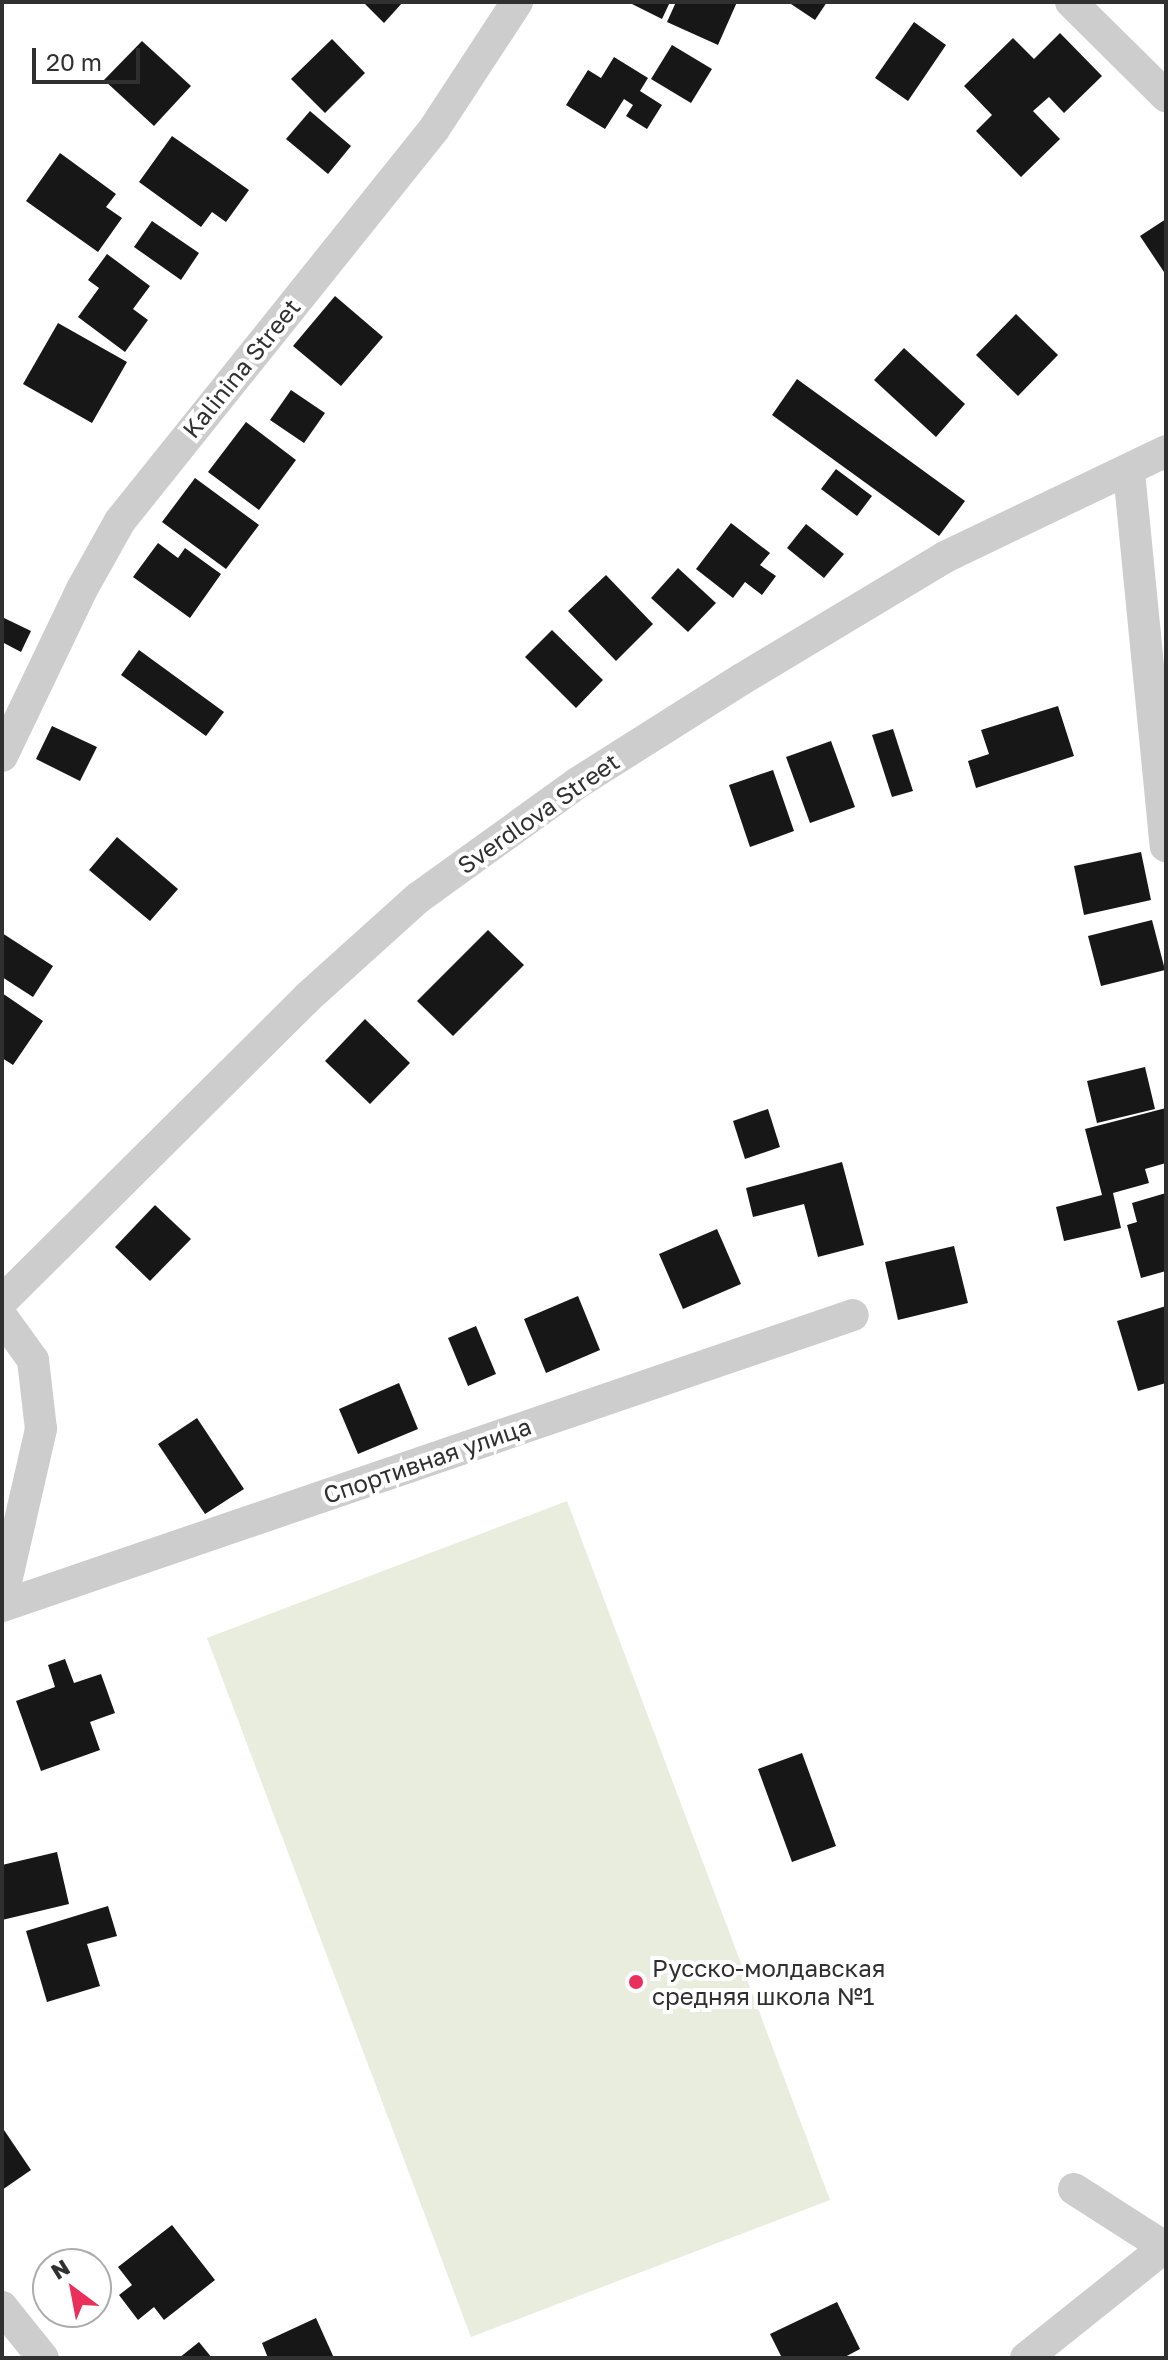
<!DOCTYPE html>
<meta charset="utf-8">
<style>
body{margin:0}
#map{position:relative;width:1168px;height:2360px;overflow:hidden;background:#fff;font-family:"Golos Text",sans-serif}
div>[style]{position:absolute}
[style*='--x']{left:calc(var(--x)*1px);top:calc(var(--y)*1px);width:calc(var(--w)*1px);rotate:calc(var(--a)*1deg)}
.green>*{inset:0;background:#e8edde}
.building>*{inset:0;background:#171717}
.street>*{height:32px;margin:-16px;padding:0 16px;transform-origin:16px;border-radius:16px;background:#cdcdcd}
.dots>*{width:22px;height:22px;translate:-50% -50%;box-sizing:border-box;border:4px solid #fff;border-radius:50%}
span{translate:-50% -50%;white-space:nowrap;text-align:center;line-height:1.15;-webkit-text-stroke:8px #fff;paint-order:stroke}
.street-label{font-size:24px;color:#303030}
.poi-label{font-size:24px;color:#303030}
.left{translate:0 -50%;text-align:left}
.frame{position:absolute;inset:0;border:4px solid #303030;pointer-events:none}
.north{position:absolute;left:32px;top:2248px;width:80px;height:80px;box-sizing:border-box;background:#fff;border:2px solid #acacac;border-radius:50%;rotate:328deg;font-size:22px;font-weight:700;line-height:32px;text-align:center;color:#303030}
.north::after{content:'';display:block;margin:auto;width:28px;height:36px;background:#ea2f5b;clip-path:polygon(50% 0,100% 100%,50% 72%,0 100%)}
.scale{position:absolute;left:32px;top:48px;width:108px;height:36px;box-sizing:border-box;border:4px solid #303030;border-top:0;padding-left:10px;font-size:24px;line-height:28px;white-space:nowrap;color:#303030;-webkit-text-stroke:6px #fff;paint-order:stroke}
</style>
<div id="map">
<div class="green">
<i style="clip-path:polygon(567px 1501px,830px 2200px,471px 2337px,207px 1638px)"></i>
</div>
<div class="building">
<i style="clip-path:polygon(363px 2px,403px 2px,384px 23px)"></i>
<i style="clip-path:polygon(628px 2px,670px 2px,662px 19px)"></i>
<i style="clip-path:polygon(676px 2px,737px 2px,718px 45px,667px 22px)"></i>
<i style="clip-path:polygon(788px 2px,827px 2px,815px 20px)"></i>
<i style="clip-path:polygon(914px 22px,946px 45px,908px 101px,875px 78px)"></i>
<i style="clip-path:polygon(1060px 33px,1102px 76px,1064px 113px,1049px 97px,1033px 111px,1060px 139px,1021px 177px,976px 131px,992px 115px,964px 86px,1013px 38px,1034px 59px)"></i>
<i style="clip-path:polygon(332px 39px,365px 73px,325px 113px,291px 79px)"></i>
<i style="clip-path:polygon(142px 41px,191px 86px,154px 126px,104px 80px)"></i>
<i style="clip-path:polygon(672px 45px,712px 69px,691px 103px,651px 79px)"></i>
<i style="clip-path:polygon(614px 57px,648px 78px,640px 91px,662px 105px,647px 129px,626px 116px,633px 105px,624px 99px,605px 129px,566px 105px,588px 70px,601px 78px)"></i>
<i style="clip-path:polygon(310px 111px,351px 146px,328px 174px,286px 139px)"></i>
<i style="clip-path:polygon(172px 136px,249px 190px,226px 222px,212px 212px,201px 227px,139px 182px)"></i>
<i style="clip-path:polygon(60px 153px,116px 194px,106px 207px,122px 218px,98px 252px,26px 201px)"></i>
<i style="clip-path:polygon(1166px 219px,1166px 275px,1140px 236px)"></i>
<i style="clip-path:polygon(152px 221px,199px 253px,181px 280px,134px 247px)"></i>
<i style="clip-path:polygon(107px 254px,150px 286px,133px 309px,148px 320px,125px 352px,78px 317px,99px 288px,88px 280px)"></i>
<i style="clip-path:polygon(335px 296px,383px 337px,341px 386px,293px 346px)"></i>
<i style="clip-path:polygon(1016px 314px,1058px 355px,1018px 396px,976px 355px)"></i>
<i style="clip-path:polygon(58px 323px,127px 362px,92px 423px,23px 384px)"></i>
<i style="clip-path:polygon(904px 348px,965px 404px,936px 437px,874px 380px)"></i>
<i style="clip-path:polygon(797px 379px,965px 501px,939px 536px,772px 415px)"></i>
<i style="clip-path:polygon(291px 390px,325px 413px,304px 443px,270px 420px)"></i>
<i style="clip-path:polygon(246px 422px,296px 460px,259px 510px,208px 472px)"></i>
<i style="clip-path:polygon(836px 469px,872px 496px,857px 516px,821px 489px)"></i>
<i style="clip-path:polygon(195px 478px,259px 525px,226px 569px,162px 522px)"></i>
<i style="clip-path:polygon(731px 523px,770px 553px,760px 565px,776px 576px,762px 595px,745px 582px,733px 598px,696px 569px)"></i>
<i style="clip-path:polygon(806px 524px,844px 554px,824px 578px,787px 548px)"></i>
<i style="clip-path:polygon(158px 543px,178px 558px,185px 548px,221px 574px,190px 618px,133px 577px)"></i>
<i style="clip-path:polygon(678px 568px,716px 603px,688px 632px,651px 598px)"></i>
<i style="clip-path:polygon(606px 575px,653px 624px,616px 661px,568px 611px)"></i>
<i style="clip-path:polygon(2px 617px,31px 631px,21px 652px,2px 642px)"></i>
<i style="clip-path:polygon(552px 630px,603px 680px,576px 708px,525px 657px)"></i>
<i style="clip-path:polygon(139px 650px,224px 712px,206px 736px,121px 675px)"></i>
<i style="clip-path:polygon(1058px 706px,1074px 756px,976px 788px,968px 761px,989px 754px,981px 730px)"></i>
<i style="clip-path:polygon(52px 726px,97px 747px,80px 781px,36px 759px)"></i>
<i style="clip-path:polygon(893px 729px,913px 791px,892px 797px,872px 735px)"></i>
<i style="clip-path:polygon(831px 741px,855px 807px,810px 823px,786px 757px)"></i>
<i style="clip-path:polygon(773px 770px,794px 831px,750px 847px,729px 785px)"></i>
<i style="clip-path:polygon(117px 837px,178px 889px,150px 921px,89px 870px)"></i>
<i style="clip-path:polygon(1141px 852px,1151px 900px,1084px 915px,1074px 866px)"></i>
<i style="clip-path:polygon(1152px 920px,1165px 970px,1101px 986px,1088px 936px)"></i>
<i style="clip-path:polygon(488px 930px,524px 965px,453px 1036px,417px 1001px)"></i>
<i style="clip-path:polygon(2px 933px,53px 966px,33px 997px,2px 977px)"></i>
<i style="clip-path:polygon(2px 993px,43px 1021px,13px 1065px,2px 1058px)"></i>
<i style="clip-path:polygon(365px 1019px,410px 1063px,370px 1104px,325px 1061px)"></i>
<i style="clip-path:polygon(1145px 1067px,1155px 1109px,1097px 1123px,1087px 1081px)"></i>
<i style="clip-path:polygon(1166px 1108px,1166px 1163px,1145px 1169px,1149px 1183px,1113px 1193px,1121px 1228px,1064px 1241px,1056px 1207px,1102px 1195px,1085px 1129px)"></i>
<i style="clip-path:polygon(768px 1109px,780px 1147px,745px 1159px,733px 1121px)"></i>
<i style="clip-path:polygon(842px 1162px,864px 1245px,818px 1257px,804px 1204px,753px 1217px,746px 1188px)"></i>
<i style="clip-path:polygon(1166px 1193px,1166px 1271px,1141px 1278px,1127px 1225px,1137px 1222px,1132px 1203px)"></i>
<i style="clip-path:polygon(155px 1205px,191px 1239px,150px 1281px,115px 1247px)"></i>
<i style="clip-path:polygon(717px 1229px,741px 1284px,683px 1309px,659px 1254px)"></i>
<i style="clip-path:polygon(954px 1246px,968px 1303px,898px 1320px,885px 1262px)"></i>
<i style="clip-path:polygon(578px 1296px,600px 1350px,546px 1373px,524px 1319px)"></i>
<i style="clip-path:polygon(1166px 1306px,1166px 1383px,1138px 1391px,1117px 1321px)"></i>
<i style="clip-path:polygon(476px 1326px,496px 1374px,468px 1386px,448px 1338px)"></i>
<i style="clip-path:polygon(399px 1383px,418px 1429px,358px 1454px,339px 1409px)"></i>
<i style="clip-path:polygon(197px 1418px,244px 1489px,205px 1514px,158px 1444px)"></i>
<i style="clip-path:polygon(65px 1659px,74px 1683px,101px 1674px,115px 1713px,90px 1722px,100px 1750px,41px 1771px,16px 1701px,55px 1687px,48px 1665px)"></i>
<i style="clip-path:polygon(802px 1753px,836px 1846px,792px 1862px,758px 1769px)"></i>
<i style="clip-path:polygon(57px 1852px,69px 1904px,2px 1920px,2px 1865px)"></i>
<i style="clip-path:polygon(108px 1906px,117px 1936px,87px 1944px,100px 1986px,47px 2002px,26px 1931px)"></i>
<i style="clip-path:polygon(4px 2130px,31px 2170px,2px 2190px,2px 2132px)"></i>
<i style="clip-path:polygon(172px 2225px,215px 2280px,164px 2320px,154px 2307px,138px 2320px,119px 2295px,132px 2285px,118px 2267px)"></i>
<i style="clip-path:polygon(837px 2302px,860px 2349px,843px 2358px,782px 2358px,770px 2334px)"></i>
<i style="clip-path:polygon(316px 2318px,334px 2358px,268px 2358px,262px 2343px)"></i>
<i style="clip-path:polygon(199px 2342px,212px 2358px,179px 2358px)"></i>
</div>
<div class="street">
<i style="--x:1071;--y:2;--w:134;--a:44.7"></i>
<i style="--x:1129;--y:472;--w:376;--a:84.4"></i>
<i style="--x:2;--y:756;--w:185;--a:-64.4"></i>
<i style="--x:82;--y:589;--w:78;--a:-60.8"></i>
<i style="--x:120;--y:521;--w:502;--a:-51.3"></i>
<i style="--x:434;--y:129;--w:152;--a:-56.8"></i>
<i style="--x:2;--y:1301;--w:431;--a:-44.8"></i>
<i style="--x:308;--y:997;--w:148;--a:-42"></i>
<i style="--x:418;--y:898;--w:198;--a:-35.8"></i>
<i style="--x:579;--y:782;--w:193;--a:-32.3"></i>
<i style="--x:742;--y:679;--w:237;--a:-31"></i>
<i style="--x:945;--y:557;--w:245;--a:-25.6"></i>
<i style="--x:2;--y:1317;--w:53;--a:54.2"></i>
<i style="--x:33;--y:1360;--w:69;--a:83.4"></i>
<i style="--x:41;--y:1429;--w:174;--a:102.9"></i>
<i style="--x:2;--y:1606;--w:899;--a:-18.88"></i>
<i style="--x:1074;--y:2189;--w:109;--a:32.7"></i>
<i style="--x:2;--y:2307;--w:65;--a:51.2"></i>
<i style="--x:1026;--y:2358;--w:178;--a:-38.6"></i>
</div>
<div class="dots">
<i style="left:636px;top:1982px;background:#ea2f5b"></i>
</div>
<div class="street-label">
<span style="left:241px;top:368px;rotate:-51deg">Kalinina Street</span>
<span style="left:538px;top:813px;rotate:-35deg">Sverdlova Street</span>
<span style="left:427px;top:1460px;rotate:-19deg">Спортивная улица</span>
</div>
<div class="poi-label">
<span class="left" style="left:652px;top:1982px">Русско-молдавская<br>средняя школа №1</span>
</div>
<div class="frame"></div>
<div class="north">N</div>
<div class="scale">20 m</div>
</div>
